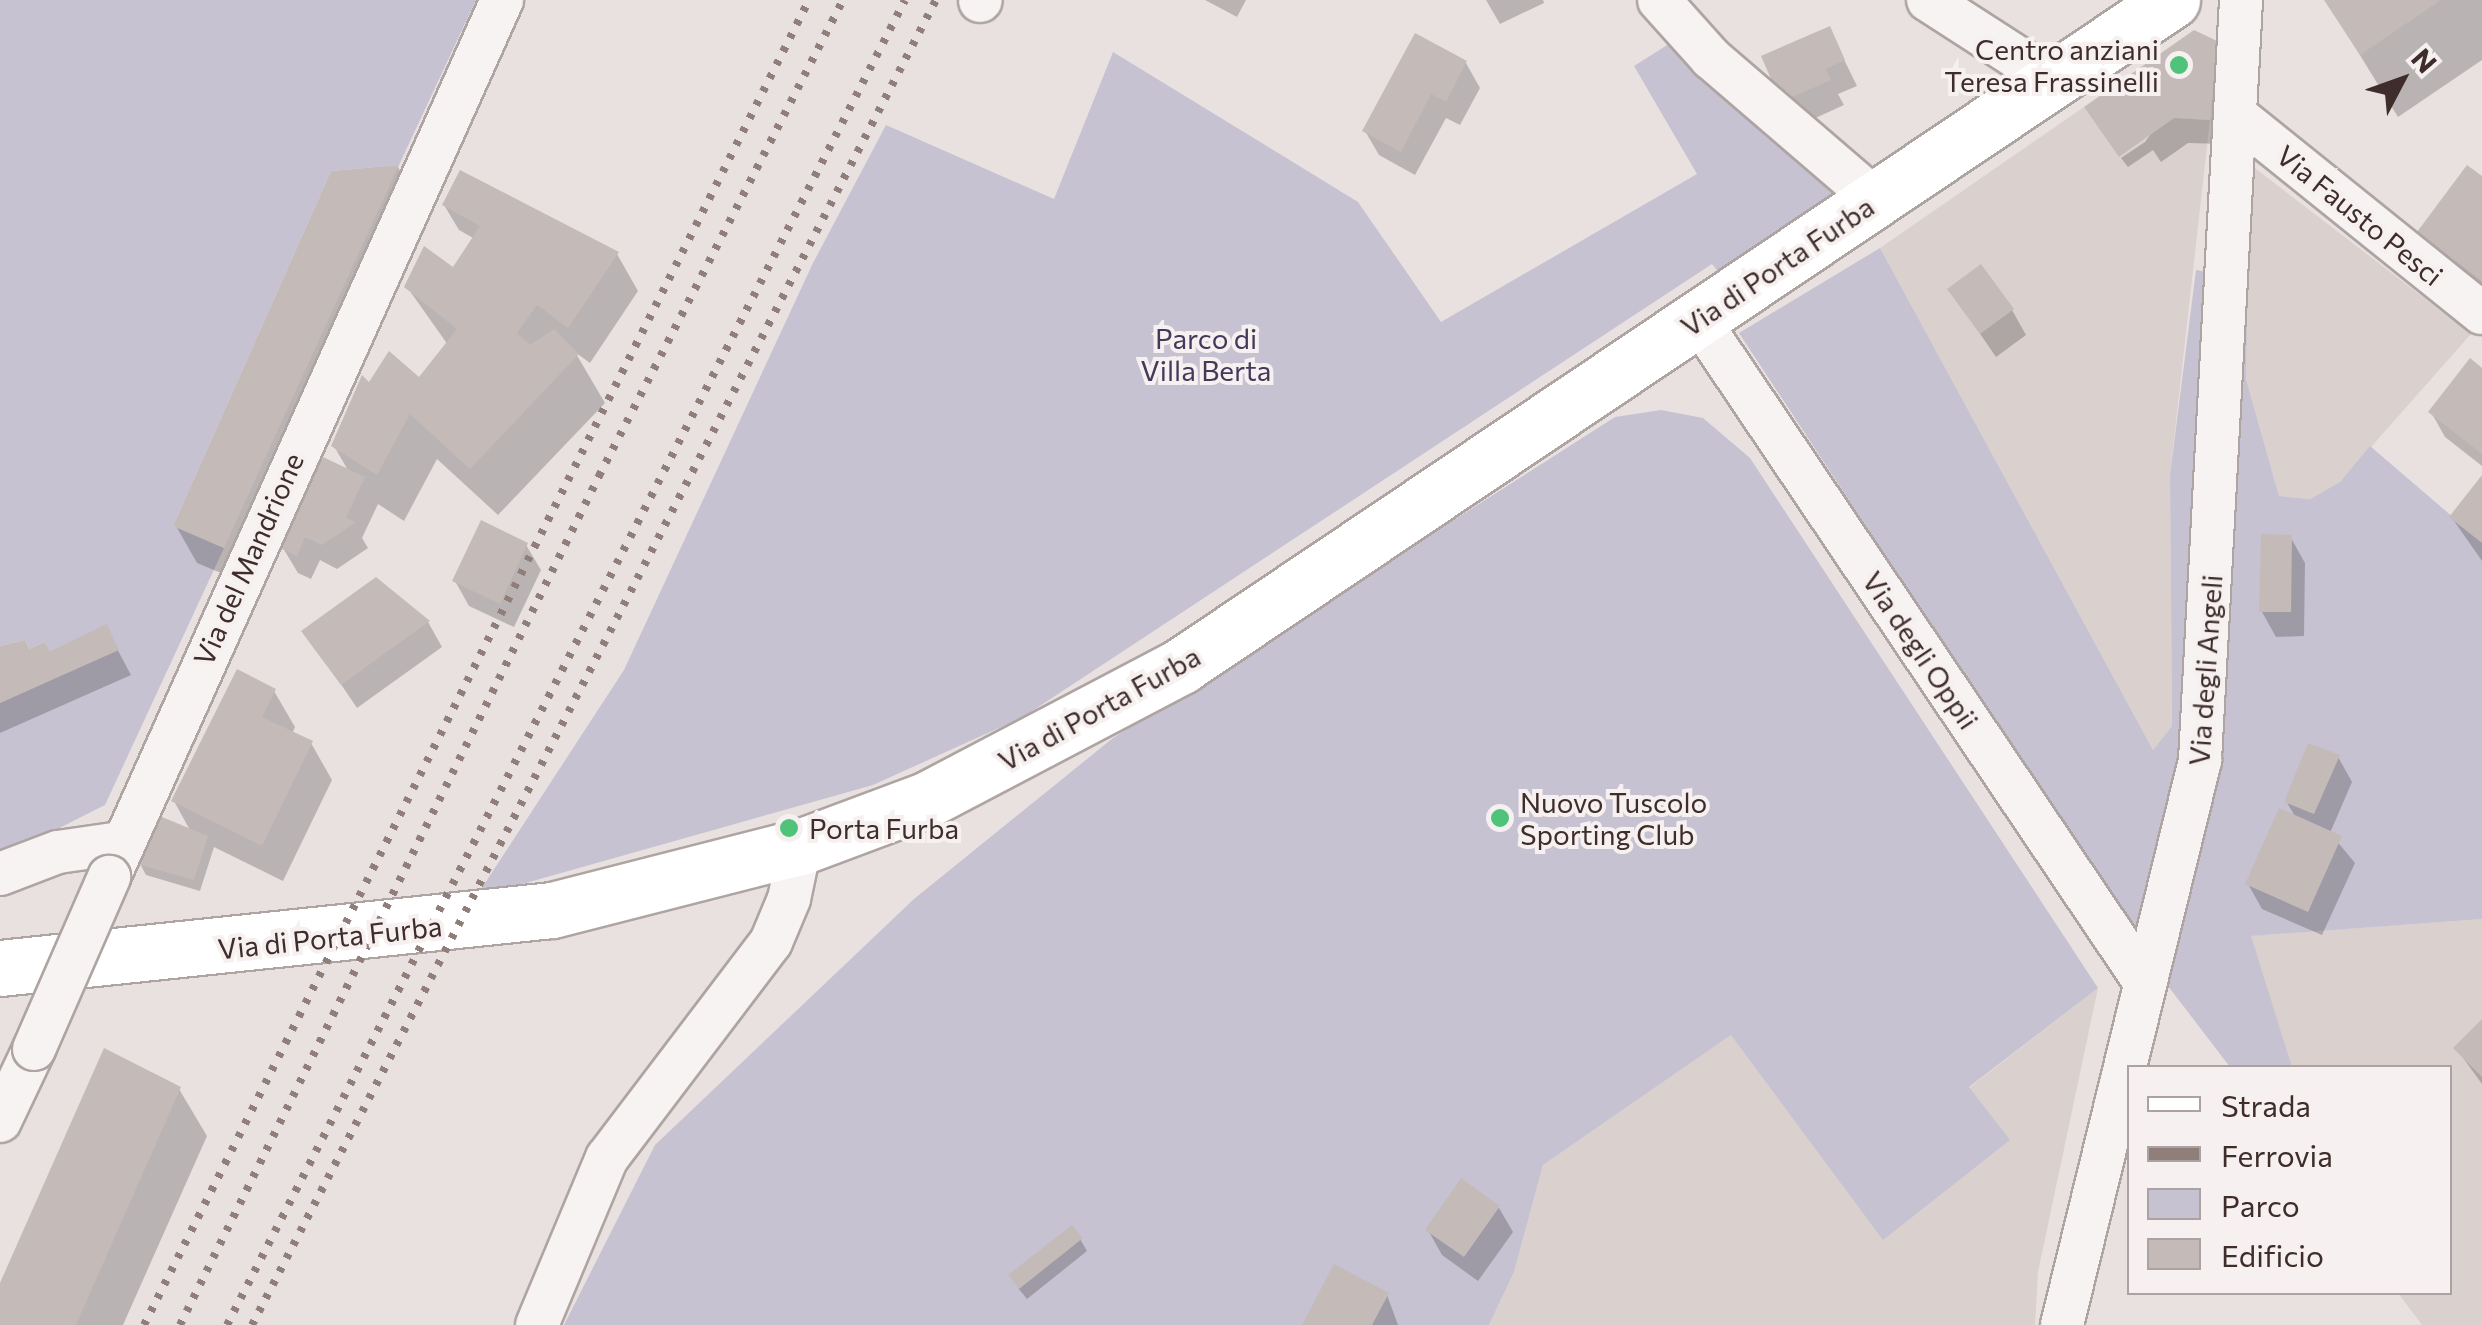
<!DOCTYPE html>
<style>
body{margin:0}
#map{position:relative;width:2482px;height:1325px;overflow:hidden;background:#e8e1e0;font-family:Commissioner,sans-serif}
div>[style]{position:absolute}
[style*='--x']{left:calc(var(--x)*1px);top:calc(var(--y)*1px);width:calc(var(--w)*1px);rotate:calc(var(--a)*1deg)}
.built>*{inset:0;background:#dad0ce}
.green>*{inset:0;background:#c6c2d1}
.shadow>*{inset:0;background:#0003}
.building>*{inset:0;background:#c4bab8}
.roads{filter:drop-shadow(2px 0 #aea4a2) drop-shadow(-2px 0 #aea4a2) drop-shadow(0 2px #aea4a2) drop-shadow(0 -2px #aea4a2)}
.minor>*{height:42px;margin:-21px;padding:0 21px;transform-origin:21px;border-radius:21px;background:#f7f3f3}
.major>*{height:55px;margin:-27.5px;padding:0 27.5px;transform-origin:27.5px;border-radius:27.5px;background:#fff}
.rail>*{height:8px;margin-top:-4px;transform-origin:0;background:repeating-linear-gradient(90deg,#907e7b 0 5px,transparent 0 15px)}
.bridges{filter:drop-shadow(2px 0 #aea4a2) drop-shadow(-2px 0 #aea4a2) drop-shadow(0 2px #aea4a2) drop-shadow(0 -2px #aea4a2)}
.minor-bridge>*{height:42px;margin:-21px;padding:0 21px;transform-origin:21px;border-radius:21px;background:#f7f3f3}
.dots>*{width:28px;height:28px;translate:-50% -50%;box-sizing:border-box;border:5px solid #f6f0f0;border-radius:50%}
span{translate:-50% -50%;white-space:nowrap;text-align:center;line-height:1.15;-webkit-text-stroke:8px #f6f0f0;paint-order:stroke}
.poi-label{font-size:28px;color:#3e2d2a}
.right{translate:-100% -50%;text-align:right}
.left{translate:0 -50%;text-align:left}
.street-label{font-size:28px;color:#3e2d2a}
.park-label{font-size:28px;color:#433959}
.legend{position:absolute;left:2127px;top:1065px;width:325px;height:230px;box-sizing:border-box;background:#f6f0f0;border:2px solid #aca2a1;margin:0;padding:12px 18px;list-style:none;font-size:30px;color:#3e2d2a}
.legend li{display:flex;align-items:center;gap:20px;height:50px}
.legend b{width:50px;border:2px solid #aca2a1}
.north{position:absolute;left:2352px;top:30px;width:100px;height:100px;-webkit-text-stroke:8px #f6f0f0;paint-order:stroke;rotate:49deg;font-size:28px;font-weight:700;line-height:40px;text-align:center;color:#3e2d2a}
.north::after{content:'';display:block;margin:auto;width:35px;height:45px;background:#3e2d2a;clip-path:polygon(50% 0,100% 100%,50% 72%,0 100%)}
</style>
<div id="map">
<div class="built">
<i style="clip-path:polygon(2084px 107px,2119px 157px,2174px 118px,2210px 120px,2170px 475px,2172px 726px,2153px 750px,1880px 248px)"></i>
<i style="clip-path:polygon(2251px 165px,2471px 334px,2340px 482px,2310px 499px,2279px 496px,2246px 379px)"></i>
<i style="clip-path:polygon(2482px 919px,2482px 1325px,2422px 1325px,2398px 1293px,2450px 1292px,2450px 1068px,2292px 1067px,2250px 936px)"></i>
<i style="clip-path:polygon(2098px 988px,2038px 1272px,2035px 1325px,1489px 1325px,1514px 1272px,1543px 1165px,1731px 1035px,1969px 1088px)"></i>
</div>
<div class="green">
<i style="clip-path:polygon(0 0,476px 0,399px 165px,331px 171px,173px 526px,224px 548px,105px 805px,0 858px,0 703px,118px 649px,107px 625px,50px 651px,45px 642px,29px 649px,25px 640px,0 646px)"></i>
<i style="clip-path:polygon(1672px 42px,1838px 194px,1722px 277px,1712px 264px,1023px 717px,873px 785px,476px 897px,624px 670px,813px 263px,886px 125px,1054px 199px,1113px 52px,1358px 202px,1441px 322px,1697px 174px,1634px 66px)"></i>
<i style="clip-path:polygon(1880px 248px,2153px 750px,2172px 726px,2170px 475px,2196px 270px,2248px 279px,2246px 379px,2279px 496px,2310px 499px,2340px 482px,2370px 446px,2482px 542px,2482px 919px,2251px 936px,2292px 1067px,2230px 1067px,2168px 986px,1739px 333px)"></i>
<i style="clip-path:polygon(1661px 410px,1703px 418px,1750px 458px,2098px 988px,1969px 1087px,2010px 1140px,1883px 1240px,1731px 1035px,1543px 1165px,1514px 1272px,1489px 1325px,564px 1325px,655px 1145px,914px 899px,1113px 738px,1615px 417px)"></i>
</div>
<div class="shadow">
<i style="clip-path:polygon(1205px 0,1246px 0,1237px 17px)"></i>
<i style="clip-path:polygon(1486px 0,1543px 0,1544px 3px,1500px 24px)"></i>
<i style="clip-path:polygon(2326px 0,2482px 0,2482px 60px,2398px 117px)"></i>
<i style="clip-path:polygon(1829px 29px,1857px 86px,1838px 94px,1844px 105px,1798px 126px,1783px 101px)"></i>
<i style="clip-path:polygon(2215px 43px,2229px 68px,2224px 144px,2188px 143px,2161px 162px,2153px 150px,2128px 167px,2121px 158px,2145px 142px)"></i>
<i style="clip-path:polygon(1466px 63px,1480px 88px,1460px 125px,1446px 118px,1415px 175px,1379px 155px,1365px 131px)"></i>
<i style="clip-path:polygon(398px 167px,418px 204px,245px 583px,197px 563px,176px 526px)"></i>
<i style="clip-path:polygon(2482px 179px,2482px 300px,2441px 269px,2420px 232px)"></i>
<i style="clip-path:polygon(444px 205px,617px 254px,638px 291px,590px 363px,575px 352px,605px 403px,498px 515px,437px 459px,404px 521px,378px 504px,362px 538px,368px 548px,337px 569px,320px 560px,311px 579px,298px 573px,283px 548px,349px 472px,334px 446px,419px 381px,448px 345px,407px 287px,462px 278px,475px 239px,459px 230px)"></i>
<i style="clip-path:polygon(1950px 290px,2012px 310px,2026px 335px,1996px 357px)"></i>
<i style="clip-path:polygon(2482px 371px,2482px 466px,2445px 437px,2431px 412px)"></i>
<i style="clip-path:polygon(2482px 479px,2482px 561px,2452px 518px)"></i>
<i style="clip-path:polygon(2291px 538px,2305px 563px,2304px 636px,2276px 637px,2262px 612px)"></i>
<i style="clip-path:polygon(526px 545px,541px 570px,514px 627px,469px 606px,455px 581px)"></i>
<i style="clip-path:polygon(428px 622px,442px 647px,357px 708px,305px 631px)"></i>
<i style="clip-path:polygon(106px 628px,131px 675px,0 733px,0 648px,49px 654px)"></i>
<i style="clip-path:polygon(274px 691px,295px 727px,292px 734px,311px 743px,332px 780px,283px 881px,214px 847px,200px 891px,146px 875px,140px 864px,191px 832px,174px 801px)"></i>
<i style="clip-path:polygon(2338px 757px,2352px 782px,2330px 833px,2355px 863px,2322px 935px,2262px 909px,2248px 884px,2296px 818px,2286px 801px)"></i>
<i style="clip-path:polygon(2482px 1022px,2482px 1084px,2456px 1048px)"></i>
<i style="clip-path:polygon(179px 1089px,207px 1136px,123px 1325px,0 1325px,0 1289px)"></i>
<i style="clip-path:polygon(1499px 1208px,1513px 1232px,1478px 1281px,1442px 1255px,1428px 1230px)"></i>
<i style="clip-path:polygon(1080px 1239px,1087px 1251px,1027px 1299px,1018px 1288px)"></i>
<i style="clip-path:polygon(1387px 1295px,1398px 1325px,1305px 1325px)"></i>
</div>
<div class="building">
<i style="clip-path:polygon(2324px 0,2441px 0,2360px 55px)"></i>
<i style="clip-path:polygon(1830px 26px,1845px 60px,1826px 69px,1831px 80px,1781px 102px,1761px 56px)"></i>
<i style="clip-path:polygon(2194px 30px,2217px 41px,2210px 120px,2174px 118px,2119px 157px,2084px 107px)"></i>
<i style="clip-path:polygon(1415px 33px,1467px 61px,1446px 102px,1431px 94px,1401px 152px,1362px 131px)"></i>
<i style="clip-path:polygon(399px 165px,224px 548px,173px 526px,331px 171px)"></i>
<i style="clip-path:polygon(2467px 165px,2482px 176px,2482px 281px,2417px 232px)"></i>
<i style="clip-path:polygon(460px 170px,619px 252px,568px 328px,537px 305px,517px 333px,530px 345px,554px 329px,579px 354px,470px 469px,410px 414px,377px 475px,331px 446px,362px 375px,369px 382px,389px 351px,419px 377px,457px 329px,404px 287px,424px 246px,453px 267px,480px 226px,442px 205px)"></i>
<i style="clip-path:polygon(1981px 264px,2014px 309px,1980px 334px,1947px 289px)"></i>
<i style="clip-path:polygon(2470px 358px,2482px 368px,2482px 454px,2428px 412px)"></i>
<i style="clip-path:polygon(323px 457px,365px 477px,346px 518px,356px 522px,322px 545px,305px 537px,297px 556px,280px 548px)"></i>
<i style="clip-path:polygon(2482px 475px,2482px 543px,2449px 517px)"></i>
<i style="clip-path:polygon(481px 520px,528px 543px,500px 604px,452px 581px)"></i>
<i style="clip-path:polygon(2261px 534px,2292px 535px,2291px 612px,2259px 612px)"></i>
<i style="clip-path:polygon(376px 577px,430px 621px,341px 685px,301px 631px)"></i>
<i style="clip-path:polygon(107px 624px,119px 650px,0 703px,0 646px,25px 640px,29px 649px,45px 642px,50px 651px)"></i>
<i style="clip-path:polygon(237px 669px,276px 689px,262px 717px,313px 741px,262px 846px,171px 801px)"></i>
<i style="clip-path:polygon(2308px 743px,2340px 755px,2314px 814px,2284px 802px)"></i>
<i style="clip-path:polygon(2279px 808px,2342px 836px,2308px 912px,2245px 884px)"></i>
<i style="clip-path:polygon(162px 817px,208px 836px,194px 880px,137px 864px)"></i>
<i style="clip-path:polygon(2482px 1019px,2482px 1077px,2453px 1048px)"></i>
<i style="clip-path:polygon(104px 1048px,181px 1087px,76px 1325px,0 1325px,0 1283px)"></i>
<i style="clip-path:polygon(1461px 1178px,1500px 1206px,1464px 1257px,1425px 1230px)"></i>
<i style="clip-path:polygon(1072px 1225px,1083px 1238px,1019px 1289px,1008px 1275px)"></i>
<i style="clip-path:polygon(1334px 1264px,1389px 1293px,1372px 1325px,1302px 1325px)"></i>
</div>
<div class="roads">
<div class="minor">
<i style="--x:1659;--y:0;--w:78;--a:48.1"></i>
<i style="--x:1711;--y:58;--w:218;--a:40.7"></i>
<i style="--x:1928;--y:0;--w:148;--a:32.8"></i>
<i style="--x:980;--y:1;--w:1;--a:-45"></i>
<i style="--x:2238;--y:117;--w:313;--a:38.8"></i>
<i style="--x:1698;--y:319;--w:798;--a:56.03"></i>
<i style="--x:0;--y:874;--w:62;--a:-20.8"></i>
<i style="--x:58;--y:852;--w:63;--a:-8.3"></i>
<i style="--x:109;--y:877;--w:961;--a:-65.86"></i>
<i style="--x:0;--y:1121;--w:80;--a:-64.7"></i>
<i style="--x:537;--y:1325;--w:181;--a:-67.3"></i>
<i style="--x:607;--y:1158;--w:271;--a:-52.8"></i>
<i style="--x:771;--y:942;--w:47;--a:-67.3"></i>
<i style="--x:789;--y:899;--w:53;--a:-78.1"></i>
<i style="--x:2062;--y:1325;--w:582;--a:-76.27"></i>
<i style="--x:2200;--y:760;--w:761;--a:-86.91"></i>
</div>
<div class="major">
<i style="--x:0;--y:968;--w:555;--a:-6"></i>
<i style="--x:552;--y:910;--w:256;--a:-14.3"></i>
<i style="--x:800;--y:847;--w:134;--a:-20.5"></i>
<i style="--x:926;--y:800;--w:288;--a:-27.7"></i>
<i style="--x:1181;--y:666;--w:1194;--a:-33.9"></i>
</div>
</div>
<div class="rail">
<i style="--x:144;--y:1325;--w:1483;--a:-63.35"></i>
<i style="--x:180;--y:1325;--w:947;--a:-63.73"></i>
<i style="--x:599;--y:476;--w:535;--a:-62.86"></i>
<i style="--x:227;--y:1325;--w:1488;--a:-62.9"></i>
<i style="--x:252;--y:1325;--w:1491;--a:-62.7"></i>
</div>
<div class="bridges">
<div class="minor-bridge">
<i style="--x:34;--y:1049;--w:188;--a:-66.4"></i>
</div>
</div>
<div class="dots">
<i style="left:2179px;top:65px;background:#4fc37a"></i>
<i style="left:1500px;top:818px;background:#4fc37a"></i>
<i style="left:789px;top:828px;background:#4fc37a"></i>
</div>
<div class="poi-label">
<span class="right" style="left:2159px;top:65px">Centro anziani<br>Teresa Frassinelli</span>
<span class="left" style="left:1520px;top:818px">Nuovo Tuscolo<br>Sporting Club</span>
<span class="left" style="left:809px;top:828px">Porta Furba</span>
</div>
<div class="street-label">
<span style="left:2360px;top:215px;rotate:39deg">Via Fausto Pesci</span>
<span style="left:1777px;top:266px;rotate:-34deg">Via di Porta Furba</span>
<span style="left:248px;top:559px;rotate:-66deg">Via del Mandrione</span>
<span style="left:1921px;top:650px;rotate:56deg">Via degli Oppii</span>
<span style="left:2205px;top:670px;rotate:-86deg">Via degli Angeli</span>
<span style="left:1099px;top:708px;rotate:-29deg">Via di Porta Furba</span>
<span style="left:330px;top:937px;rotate:-6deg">Via di Porta Furba</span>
</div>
<div class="park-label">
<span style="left:1206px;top:354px">Parco di<br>Villa Berta</span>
</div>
<ul class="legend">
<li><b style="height:12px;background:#fff"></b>Strada</li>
<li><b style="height:12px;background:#907e7b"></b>Ferrovia</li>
<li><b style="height:28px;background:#c6c2d1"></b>Parco</li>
<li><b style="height:28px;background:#c4bab8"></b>Edificio</li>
</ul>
<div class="north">N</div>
</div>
